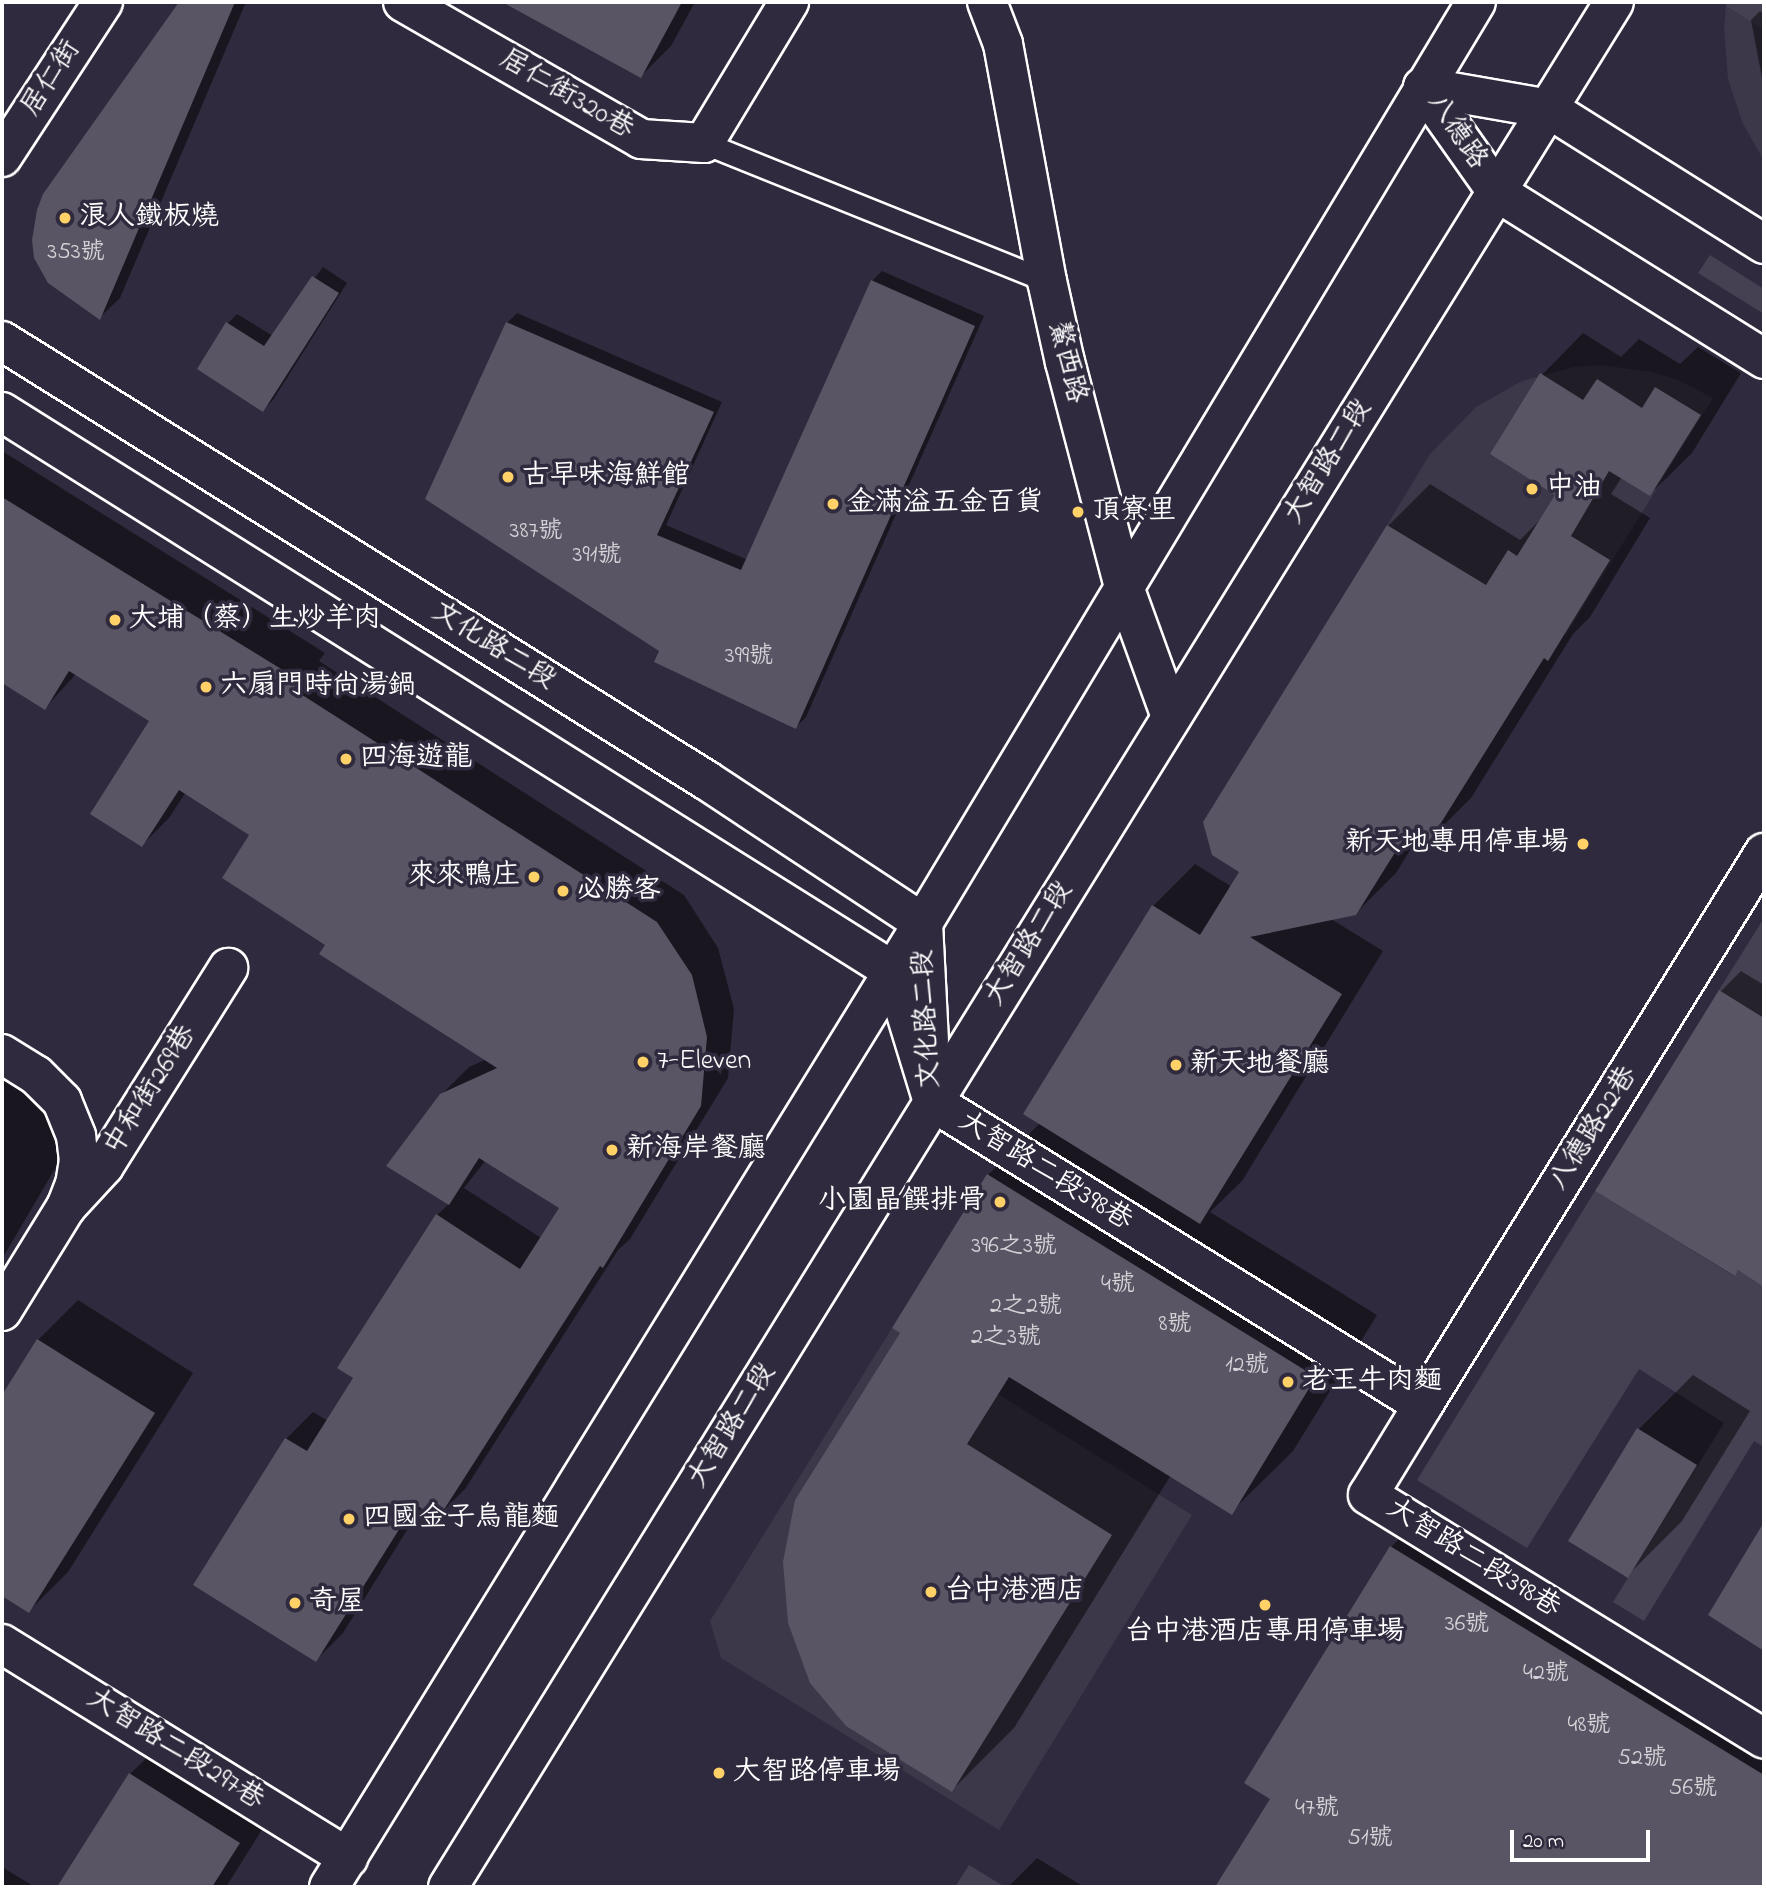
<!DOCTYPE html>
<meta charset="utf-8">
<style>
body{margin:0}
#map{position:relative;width:1766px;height:1889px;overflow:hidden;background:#2f2a3d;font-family:"Indie Flower","LXGW WenKai TC",sans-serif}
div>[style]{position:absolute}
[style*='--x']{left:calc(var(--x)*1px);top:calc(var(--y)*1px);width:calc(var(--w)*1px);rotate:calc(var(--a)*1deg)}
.built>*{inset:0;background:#3c3749}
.green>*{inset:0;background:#464152}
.shadow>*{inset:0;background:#0007}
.building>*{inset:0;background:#595564}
.roads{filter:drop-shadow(2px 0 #fff) drop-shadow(-2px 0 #fff) drop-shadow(0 2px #fff) drop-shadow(0 -2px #fff)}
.service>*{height:21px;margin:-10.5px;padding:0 10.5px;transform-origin:10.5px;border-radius:10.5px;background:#2f2a3d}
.minor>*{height:38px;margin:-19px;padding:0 19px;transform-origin:19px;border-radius:19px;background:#2f2a3d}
.tertiary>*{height:38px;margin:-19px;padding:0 19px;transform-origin:19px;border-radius:19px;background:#2f2a3d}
.dots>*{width:19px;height:19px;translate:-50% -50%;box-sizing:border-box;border:4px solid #2f2a3d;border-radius:50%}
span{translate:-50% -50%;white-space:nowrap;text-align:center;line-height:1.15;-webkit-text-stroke:7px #2f2a3d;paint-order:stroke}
.number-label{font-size:24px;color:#d6d4d8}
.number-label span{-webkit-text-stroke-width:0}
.street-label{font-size:28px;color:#fff}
.poi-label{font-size:28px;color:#fff}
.left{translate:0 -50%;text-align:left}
.right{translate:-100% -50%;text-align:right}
.frame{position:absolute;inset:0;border:4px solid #fff;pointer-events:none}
.scale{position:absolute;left:1510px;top:1830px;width:140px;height:32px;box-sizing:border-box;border:4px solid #fff;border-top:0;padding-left:9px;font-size:21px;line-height:24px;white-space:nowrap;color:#fff;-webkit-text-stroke:5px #2f2a3d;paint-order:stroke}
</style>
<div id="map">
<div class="built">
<i style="clip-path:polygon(1726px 6px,1764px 30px,1764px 161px,1743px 124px,1728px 79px,1724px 28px)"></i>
<i style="clip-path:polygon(1601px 365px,1653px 372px,1678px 380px,1713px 398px,1566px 635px,1387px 525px,1430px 454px,1476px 407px,1522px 381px,1574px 367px)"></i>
<i style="clip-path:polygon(892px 1328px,1192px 1515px,999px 1830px,721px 1658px,710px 1621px)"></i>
</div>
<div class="green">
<i style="clip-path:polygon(1727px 2px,1764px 2px,1764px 30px,1726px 6px)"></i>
<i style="clip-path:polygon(1710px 255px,1764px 289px,1764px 314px,1698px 273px)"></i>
<i style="clip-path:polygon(1764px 918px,1764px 1018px,1719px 990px)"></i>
<i style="clip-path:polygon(1595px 1191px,1734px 1276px,1738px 1270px,1757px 1282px,1764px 1280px,1764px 1447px,1754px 1441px,1644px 1621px,1613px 1602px,1724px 1423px,1639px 1369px,1527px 1548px,1417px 1480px)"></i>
<i style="clip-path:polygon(969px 1865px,1005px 1887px,955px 1887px)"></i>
</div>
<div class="shadow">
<i style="clip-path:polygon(181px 2px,246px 2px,120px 298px,99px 318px,45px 195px)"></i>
<i style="clip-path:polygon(505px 2px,695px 2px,671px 46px,641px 76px)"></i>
<i style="clip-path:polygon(1760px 11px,1764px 14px,1764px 88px,1751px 20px)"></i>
<i style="clip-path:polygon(323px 267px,347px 283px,273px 400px,263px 410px,228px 323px,237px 314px,273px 336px)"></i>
<i style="clip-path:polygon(882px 271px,984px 316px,806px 717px,796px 727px,661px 650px,507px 323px,517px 313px,722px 402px,666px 525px,748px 560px,872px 281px)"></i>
<i style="clip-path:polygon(1583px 333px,1621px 357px,1639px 339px,1680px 364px,1698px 347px,1741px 373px,1692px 453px,1650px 494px,1622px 477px,1611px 494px,1650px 518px,1590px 617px,1573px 634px,1471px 798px,1429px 840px,1420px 834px,1396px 873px,1354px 915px,1331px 919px,1383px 951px,1242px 1181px,1210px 1212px,1377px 1315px,1293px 1451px,1231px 1512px,1171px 1475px,1014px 1728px,952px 1790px,903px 1332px,988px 1175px,1040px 1123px,1025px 1114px,1153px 906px,1195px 864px,1232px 887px,1242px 871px,1388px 526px,1430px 484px,1520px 540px,1543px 517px,1557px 494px,1542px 375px)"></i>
<i style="clip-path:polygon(evenodd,2px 451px,325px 653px,319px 661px,684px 895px,718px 948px,734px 1009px,728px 1078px,630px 1239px,618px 1250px,465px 1489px,438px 1516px,422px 1506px,343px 1633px,316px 1660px,286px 1439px,313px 1412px,328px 1421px,355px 1378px,437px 1215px,449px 1204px,441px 1095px,469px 1067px,487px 1059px,327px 944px,251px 834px,186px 792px,169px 818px,142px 845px,152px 720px,76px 674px,45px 708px,2px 681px,2px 451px,486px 1160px,561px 1208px,541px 1238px,464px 1188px,486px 1160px)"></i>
<i style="clip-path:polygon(1741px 971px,1764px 985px,1764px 1279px,1758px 1280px,1739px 1269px,1735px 1274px,1721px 991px)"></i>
<i style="clip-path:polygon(2px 1039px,70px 1143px,2px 1259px)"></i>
<i style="clip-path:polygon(78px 1300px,193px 1373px,68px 1572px,29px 1611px,2px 1594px,2px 1398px,38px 1340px)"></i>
<i style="clip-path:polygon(1693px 1375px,1750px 1411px,1682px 1521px,1627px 1576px,1639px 1429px)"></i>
<i style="clip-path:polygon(1422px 1516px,1764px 1727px,1764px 1887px,1217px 1887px,1272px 1798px,1246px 1782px,1391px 1547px)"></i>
<i style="clip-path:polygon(1764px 1525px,1764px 1648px,1710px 1614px)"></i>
<i style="clip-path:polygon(172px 1733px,280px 1801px,226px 1887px,59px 1887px,130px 1774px)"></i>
<i style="clip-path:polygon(1037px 1858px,1084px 1887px,1008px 1887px)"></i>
<i style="clip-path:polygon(2px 1867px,35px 1887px,2px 1887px)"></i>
</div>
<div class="building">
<i style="clip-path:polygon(179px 2px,235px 2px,100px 320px,48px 283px,34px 258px,32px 240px,37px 210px,43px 194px)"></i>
<i style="clip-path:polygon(502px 2px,682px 2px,641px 78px)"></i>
<i style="clip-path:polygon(312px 276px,339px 293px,263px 412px,197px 369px,226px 322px,264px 346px)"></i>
<i style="clip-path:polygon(871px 280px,975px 326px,796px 729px,654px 662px,659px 651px,425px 499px,506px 322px,714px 412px,657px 535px,741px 570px)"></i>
<i style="clip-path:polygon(1540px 373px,1583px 400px,1597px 379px,1642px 408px,1655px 387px,1701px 415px,1650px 496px,1609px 471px,1571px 536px,1610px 560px,1548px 661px,1544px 658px,1429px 842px,1409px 830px,1356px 915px,1250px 937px,1342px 994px,1200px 1224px,1023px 1114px,1152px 905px,1200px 935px,1239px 872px,1212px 855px,1203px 822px,1387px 525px,1486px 585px,1508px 550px,1517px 556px,1555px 495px,1490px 454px)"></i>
<i style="clip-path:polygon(2px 497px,299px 680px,293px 689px,657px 922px,692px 975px,707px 1037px,701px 1106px,603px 1268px,600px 1266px,438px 1519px,415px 1504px,316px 1662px,193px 1585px,285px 1438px,307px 1451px,353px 1378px,337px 1368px,436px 1214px,520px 1269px,559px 1208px,479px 1158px,449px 1205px,386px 1166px,440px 1094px,497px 1068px,319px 954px,325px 945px,222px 878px,249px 835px,179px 790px,142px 847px,90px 814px,149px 721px,69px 671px,45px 710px,2px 683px)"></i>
<i style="clip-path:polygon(1719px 990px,1764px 1018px,1764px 1287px,1738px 1270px,1735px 1276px,1595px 1191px)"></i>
<i style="clip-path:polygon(987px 1174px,1316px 1377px,1232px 1515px,1009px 1377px,967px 1444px,1112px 1535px,952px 1792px,846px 1726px,810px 1683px,788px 1623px,783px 1562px,795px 1500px,900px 1333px,892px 1328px)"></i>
<i style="clip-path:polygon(37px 1339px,155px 1413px,29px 1613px,2px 1596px,2px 1395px)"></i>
<i style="clip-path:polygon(1637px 1428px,1697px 1465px,1628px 1578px,1568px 1541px)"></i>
<i style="clip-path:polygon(1764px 1522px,1764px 1651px,1708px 1615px)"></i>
<i style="clip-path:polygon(1390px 1546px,1764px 1775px,1764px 1887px,1215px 1887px,1270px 1799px,1244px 1783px)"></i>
<i style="clip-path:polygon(129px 1773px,240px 1843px,212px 1887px,57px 1887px)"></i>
</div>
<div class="roads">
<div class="service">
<i style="--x:704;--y:143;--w:370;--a:21.9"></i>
</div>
<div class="minor">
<i style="--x:403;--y:2;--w:275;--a:29.9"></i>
<i style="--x:641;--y:139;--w:63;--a:3.6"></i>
<i style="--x:704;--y:143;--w:165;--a:-58.9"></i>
<i style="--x:987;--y:2;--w:45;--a:69.1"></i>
<i style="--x:1003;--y:44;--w:241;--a:79.5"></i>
<i style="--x:1047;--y:281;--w:83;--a:77.5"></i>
<i style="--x:1065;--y:362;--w:233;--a:75.3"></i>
<i style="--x:1124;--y:587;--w:138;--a:70.1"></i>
<i style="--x:2;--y:157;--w:185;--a:-56.9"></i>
<i style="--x:933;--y:1102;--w:576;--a:31.73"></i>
<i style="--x:1423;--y:1405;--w:105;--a:121.4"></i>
<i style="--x:1368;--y:1495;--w:465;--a:31.6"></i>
<i style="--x:66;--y:1207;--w:56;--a:-47.2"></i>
<i style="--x:104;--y:1166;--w:234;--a:-57.9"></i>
<i style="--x:1423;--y:1405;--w:649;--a:-58.29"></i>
<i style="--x:2;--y:1644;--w:407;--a:31.7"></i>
</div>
<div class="tertiary">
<i style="--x:1423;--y:87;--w:128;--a:54.8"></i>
<i style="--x:1497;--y:192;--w:315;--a:32"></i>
<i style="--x:1423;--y:87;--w:128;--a:9.9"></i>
<i style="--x:1549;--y:109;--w:254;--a:32.1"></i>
<i style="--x:2;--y:341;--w:830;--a:31.95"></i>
<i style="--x:706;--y:780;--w:260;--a:33.4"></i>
<i style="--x:2;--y:412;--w:1052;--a:32.1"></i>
<i style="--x:893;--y:971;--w:137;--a:73"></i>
<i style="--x:923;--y:923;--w:118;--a:87.1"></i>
<i style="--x:2;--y:1054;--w:40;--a:32"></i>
<i style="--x:36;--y:1075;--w:37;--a:45"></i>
<i style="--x:62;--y:1101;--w:38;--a:68"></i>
<i style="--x:76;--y:1136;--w:24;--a:83"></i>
<i style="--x:79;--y:1160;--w:24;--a:99"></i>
<i style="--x:75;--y:1184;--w:25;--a:111"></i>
<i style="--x:66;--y:1207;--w:122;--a:121.6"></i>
<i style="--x:329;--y:1887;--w:1132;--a:-58.36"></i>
<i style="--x:923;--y:923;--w:1074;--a:-59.02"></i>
<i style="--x:448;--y:1887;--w:2216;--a:-58.26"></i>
</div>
</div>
<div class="dots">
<i style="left:65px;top:218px;background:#ffd166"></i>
<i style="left:508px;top:477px;background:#ffd166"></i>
<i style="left:1532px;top:489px;background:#ffd166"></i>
<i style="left:833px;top:504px;background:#ffd166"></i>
<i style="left:1078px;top:512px;background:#ffd166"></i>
<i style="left:115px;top:620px;background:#ffd166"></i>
<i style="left:206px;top:687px;background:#ffd166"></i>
<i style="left:346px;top:759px;background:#ffd166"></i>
<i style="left:1583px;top:844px;background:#ffd166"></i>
<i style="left:534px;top:877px;background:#ffd166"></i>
<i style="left:563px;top:891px;background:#ffd166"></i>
<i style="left:643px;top:1062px;background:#ffd166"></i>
<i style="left:1176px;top:1065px;background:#ffd166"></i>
<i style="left:612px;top:1150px;background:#ffd166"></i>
<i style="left:1000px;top:1202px;background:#ffd166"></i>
<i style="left:1288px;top:1382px;background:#ffd166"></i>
<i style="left:349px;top:1519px;background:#ffd166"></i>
<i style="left:931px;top:1592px;background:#ffd166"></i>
<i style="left:295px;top:1603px;background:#ffd166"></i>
<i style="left:1265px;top:1605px;background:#ffd166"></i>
<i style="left:719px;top:1773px;background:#ffd166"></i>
</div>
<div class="number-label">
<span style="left:76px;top:253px">353號</span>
<span style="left:536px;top:532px">387號</span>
<span style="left:597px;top:556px">391號</span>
<span style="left:749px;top:657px">399號</span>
<span style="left:1014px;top:1247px">396之3號</span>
<span style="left:1118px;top:1285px">4號</span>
<span style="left:1026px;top:1307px">2之2號</span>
<span style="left:1175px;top:1325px">8號</span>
<span style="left:1006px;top:1338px">2之3號</span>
<span style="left:1247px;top:1366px">12號</span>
<span style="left:1467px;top:1625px">36號</span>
<span style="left:1546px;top:1674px">42號</span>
<span style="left:1589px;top:1726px">48號</span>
<span style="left:1642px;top:1759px">52號</span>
<span style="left:1693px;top:1789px">56號</span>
<span style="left:1317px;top:1809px">47號</span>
<span style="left:1370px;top:1839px">51號</span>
</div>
<div class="street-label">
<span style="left:52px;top:79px;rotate:-57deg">居仁街</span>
<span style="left:566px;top:95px;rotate:30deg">居仁街320巷</span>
<span style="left:1456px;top:132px;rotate:56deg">八德路</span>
<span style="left:1066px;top:362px;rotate:76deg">鰲西路</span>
<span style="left:1329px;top:462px;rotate:-58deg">大智路二段</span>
<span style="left:493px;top:647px;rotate:32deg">文化路二段</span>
<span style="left:1030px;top:944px;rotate:-58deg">大智路二段</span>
<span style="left:928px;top:1019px;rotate:-93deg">文化路二段</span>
<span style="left:151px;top:1091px;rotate:-58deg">中和街269巷</span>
<span style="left:1594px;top:1129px;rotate:-58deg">八德路22巷</span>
<span style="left:1045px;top:1172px;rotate:32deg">大智路二段398巷</span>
<span style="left:733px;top:1426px;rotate:-58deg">大智路二段</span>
<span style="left:1473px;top:1559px;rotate:32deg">大智路二段398巷</span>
<span style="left:175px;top:1750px;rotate:32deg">大智路二段297巷</span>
</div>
<div class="poi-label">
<span class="left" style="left:79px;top:218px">浪人鐵板燒</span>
<span class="left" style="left:522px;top:477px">古早味海鮮館</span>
<span class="left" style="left:1546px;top:489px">中油</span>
<span class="left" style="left:847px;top:504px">金滿溢五金百貨</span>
<span class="left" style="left:1092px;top:512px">頂寮里</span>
<span class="left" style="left:129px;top:620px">大埔（蔡）生炒羊肉</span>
<span class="left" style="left:220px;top:687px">六扇門時尚湯鍋</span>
<span class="left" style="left:360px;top:759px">四海遊龍</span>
<span class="right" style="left:1569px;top:844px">新天地專用停車場</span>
<span class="right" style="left:520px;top:877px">來來鴨庄</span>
<span class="left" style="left:577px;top:891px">必勝客</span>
<span class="left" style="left:657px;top:1062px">7-Eleven</span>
<span class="left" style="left:1190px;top:1065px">新天地餐廳</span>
<span class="left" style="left:626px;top:1150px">新海岸餐廳</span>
<span class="right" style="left:986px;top:1202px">小園晶饌排骨</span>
<span class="left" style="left:1302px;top:1382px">老王牛肉麵</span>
<span class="left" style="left:363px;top:1519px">四國金子烏龍麵</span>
<span class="left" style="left:945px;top:1592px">台中港酒店</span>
<span class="left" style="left:309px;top:1603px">奇屋</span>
<span style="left:1265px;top:1633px">台中港酒店專用停車場</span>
<span class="left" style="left:733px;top:1773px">大智路停車場</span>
</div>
<div class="frame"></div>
<div class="scale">20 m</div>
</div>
